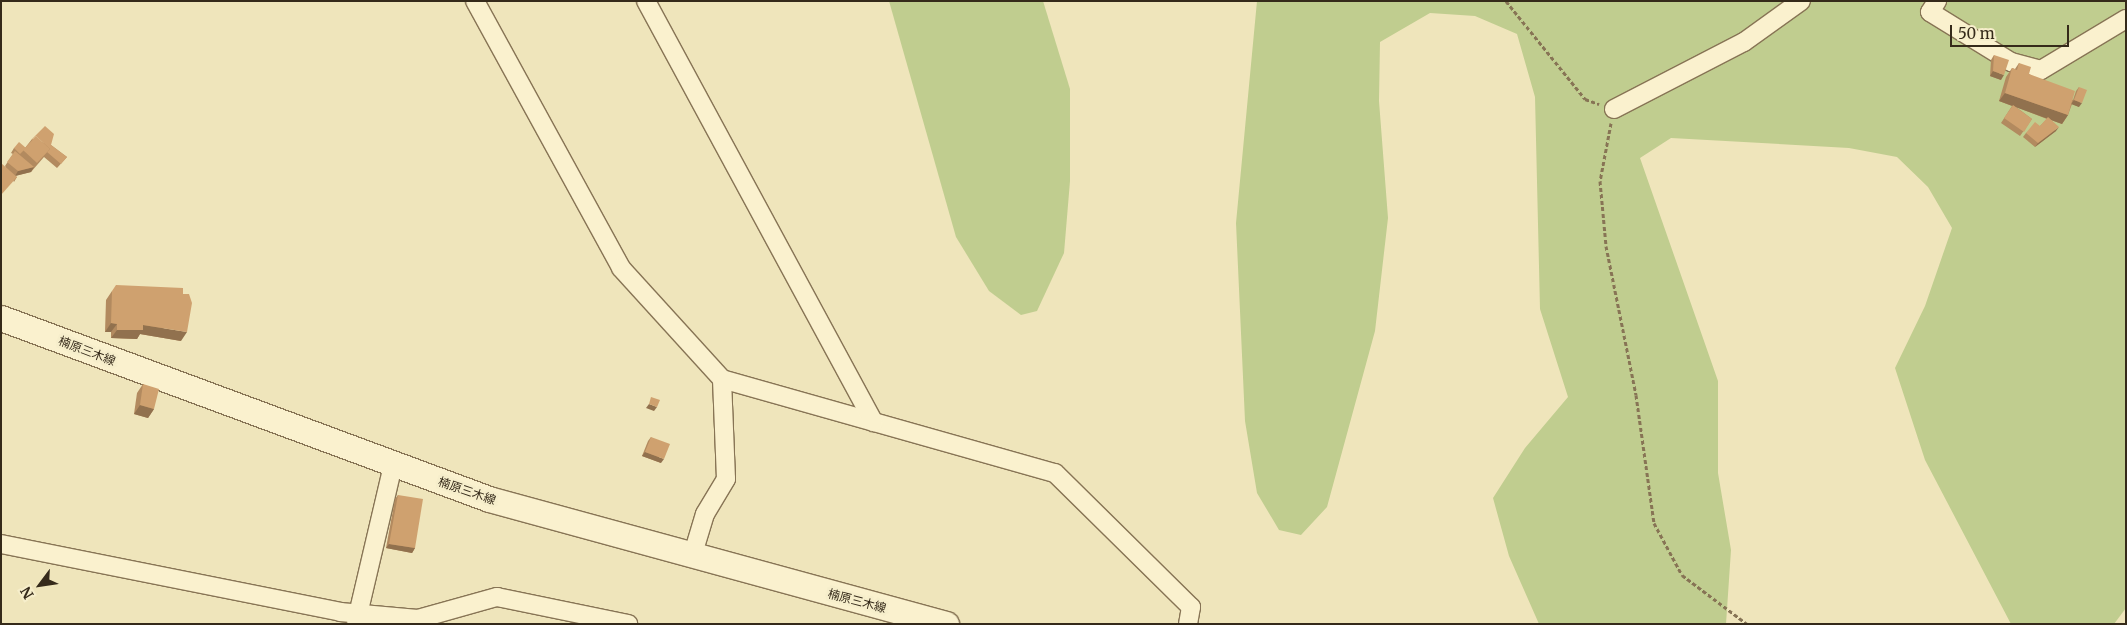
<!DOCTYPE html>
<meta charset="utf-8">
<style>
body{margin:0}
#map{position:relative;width:2127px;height:625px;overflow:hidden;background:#efe5bb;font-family:Merriweather,"Noto Sans JP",serif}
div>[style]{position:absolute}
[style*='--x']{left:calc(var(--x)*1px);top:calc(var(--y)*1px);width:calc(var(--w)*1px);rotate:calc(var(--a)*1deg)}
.green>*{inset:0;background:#c0cd8f}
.path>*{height:3px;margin-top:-1.5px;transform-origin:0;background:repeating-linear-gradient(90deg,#877455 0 4px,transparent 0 6.5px)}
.roads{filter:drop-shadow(1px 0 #877455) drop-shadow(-1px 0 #877455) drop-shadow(0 1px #877455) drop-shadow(0 -1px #877455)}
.minor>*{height:18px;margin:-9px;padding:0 9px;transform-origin:9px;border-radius:9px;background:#faf1ce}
.secondary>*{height:25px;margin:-12.5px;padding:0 12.5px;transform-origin:12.5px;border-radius:12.5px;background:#faf1ce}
.wall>*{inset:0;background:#b28a5f}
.shaded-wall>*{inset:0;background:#91714e}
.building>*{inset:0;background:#cfa16f}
span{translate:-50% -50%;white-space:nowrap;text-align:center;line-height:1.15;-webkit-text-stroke:5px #f6eecb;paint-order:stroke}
.street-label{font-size:12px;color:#352a1a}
.frame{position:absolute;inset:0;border:2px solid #352a1a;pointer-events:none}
.north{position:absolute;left:15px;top:560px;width:50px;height:50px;-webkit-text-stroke:4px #f6eecb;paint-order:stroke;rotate:239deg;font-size:14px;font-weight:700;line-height:20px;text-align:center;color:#352a1a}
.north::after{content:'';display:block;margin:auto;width:18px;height:22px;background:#352a1a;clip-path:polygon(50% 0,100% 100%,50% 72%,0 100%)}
.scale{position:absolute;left:1950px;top:25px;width:119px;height:22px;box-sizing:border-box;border:2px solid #352a1a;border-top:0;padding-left:6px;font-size:15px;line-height:18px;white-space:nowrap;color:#352a1a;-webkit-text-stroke:4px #f6eecb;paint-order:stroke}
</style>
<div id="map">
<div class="green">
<i style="clip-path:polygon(889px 1px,1043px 1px,1070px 89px,1070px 181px,1064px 253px,1037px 311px,1021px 315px,989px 291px,956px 237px)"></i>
<i style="clip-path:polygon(1257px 1px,2126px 1px,2126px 608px,2114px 624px,2011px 624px,1925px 460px,1895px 368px,1925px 306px,1952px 228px,1928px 187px,1897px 157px,1849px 148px,1671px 138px,1640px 158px,1718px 381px,1718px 473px,1731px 550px,1726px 624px,1539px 624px,1509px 556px,1493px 498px,1525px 448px,1568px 397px,1540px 309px,1535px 97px,1517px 34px,1475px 16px,1430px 13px,1380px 42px,1379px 101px,1388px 218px,1375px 331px,1327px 507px,1301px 535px,1279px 530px,1257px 493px,1245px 421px,1236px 223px)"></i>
</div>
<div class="path">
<i style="--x:1506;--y:1;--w:126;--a:51.1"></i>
<i style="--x:1585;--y:99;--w:15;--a:20"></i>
<i style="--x:1611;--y:123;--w:59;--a:100.7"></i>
<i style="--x:1600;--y:181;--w:65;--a:84.7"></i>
<i style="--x:1606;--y:246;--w:152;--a:78.6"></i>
<i style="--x:1636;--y:395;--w:129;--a:82"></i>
<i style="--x:1654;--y:523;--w:59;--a:61.7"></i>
<i style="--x:1682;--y:575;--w:81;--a:37"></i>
</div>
<div class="roads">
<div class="minor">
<i style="--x:475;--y:1;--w:304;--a:61.3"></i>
<i style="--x:621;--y:268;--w:150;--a:47.7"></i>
<i style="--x:722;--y:379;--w:346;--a:15.8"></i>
<i style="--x:1055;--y:473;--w:191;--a:44.6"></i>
<i style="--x:1191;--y:607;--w:17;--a:100"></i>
<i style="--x:646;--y:1;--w:479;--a:61.6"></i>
<i style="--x:1937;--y:1;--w:13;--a:122"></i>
<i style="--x:1930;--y:12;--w:95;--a:31.7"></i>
<i style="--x:2011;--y:62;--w:31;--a:15"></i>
<i style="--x:2041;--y:70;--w:99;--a:-31"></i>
<i style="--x:1614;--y:109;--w:146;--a:-27.3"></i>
<i style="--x:1744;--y:42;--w:70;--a:-35.7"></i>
<i style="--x:1;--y:544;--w:346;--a:11.3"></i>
<i style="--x:340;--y:612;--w:78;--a:5.1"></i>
<i style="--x:418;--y:619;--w:82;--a:-15.6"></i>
<i style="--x:497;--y:597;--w:134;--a:11.6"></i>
<i style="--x:692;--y:557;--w:45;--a:-73.2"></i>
<i style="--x:705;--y:514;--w:41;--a:-59"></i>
<i style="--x:726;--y:479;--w:100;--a:-92.3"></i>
<i style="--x:356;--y:623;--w:162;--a:-76.8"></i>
</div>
<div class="secondary">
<i style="--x:1;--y:318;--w:520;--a:20.35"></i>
<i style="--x:489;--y:499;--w:474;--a:15.3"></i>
</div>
</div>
<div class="wall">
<i style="clip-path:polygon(1994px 55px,2001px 80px,1990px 76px,1991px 60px)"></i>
<i style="clip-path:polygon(2019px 63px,2029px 74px,2073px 100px,2076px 91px,2079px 87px,2079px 107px,2072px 104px,2068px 115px,2062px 124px,2051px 120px,2056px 131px,2035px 147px,2023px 137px,2026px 133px,2040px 126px,2047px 119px,2016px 107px,2032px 119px,2020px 136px,2001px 123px,2012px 106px,1999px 101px,2006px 77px,2012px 68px,2015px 69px)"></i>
<i style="clip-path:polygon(32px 139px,51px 145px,67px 157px,57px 168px,44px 157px,31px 172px,15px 176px,17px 177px,14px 182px,5px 166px,13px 154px,11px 153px,14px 148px,25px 148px)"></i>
<i style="clip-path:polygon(112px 291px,181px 341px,140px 334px,137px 339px,111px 338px,111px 332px,105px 332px,106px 300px)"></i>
<i style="clip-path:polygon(143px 384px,154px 409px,148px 418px,134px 414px,137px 393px)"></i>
<i style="clip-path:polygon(651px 437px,661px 463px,642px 456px,648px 441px)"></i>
<i style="clip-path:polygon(398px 495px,415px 548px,412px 553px,386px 548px,395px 499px)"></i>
</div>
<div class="shaded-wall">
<i style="clip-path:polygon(1993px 71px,2004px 75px,2001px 80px,1990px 76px)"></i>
<i style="clip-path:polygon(2005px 93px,2068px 115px,2062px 124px,1999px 101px)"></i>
<i style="clip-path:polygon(2074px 100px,2082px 103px,2079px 107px,2071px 104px)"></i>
<i style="clip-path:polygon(2059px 127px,2056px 131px,2035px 147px,2038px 143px)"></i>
<i style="clip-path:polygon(34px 167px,31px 172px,15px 176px,18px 171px)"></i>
<i style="clip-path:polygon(111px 323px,117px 324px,111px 332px,105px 332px)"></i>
<i style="clip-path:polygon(143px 325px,187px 332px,181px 341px,140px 334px,137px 339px,111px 338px,117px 330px)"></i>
<i style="clip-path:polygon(649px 404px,657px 407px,654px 411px,646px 408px)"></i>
<i style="clip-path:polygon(140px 405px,154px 409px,148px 418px,134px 414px)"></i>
<i style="clip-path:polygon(645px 452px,664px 459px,661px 463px,642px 456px)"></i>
<i style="clip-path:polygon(389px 544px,415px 548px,412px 553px,386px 548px)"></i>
</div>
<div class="building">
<i style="clip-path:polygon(1994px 55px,2009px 60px,2004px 75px,1993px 71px)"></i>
<i style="clip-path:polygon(2019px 63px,2031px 67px,2029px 74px,2075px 91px,2068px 115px,2005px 93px,2012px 68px,2017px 70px)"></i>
<i style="clip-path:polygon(2079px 87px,2087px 90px,2082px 103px,2074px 100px)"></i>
<i style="clip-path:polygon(2013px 105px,2032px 119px,2024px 132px,2004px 118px)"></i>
<i style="clip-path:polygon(2048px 117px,2059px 127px,2038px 143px,2026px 133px,2035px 122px,2040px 126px)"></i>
<i style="clip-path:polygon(45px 126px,54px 134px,51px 145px,67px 157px,61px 164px,47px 152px,50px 149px,36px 136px,32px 140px,32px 139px)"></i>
<i style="clip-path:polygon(36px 136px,50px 149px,37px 163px,23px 150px)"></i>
<i style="clip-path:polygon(19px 142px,26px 148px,20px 154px,14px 148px)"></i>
<i style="clip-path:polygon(15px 151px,34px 167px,18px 171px,7px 162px)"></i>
<i style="clip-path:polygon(1px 163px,17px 177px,1px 195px)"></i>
<i style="clip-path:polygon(116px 285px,183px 288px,183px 294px,189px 294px,192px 303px,187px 332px,143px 325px,143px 330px,117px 330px,117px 324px,111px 323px,112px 291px)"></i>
<i style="clip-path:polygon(143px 384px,159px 389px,154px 409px,140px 405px)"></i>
<i style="clip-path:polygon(651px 397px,660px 400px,657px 407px,649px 404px)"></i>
<i style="clip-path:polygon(651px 437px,670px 444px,664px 459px,645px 452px)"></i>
<i style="clip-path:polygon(398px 495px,423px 499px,415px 548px,389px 544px)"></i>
</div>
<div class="street-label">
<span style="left:87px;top:351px;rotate:21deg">楠原三木線</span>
<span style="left:467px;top:491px;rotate:19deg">楠原三木線</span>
<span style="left:857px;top:601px;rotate:15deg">楠原三木線</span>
</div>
<div class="frame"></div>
<div class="north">N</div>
<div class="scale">50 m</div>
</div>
